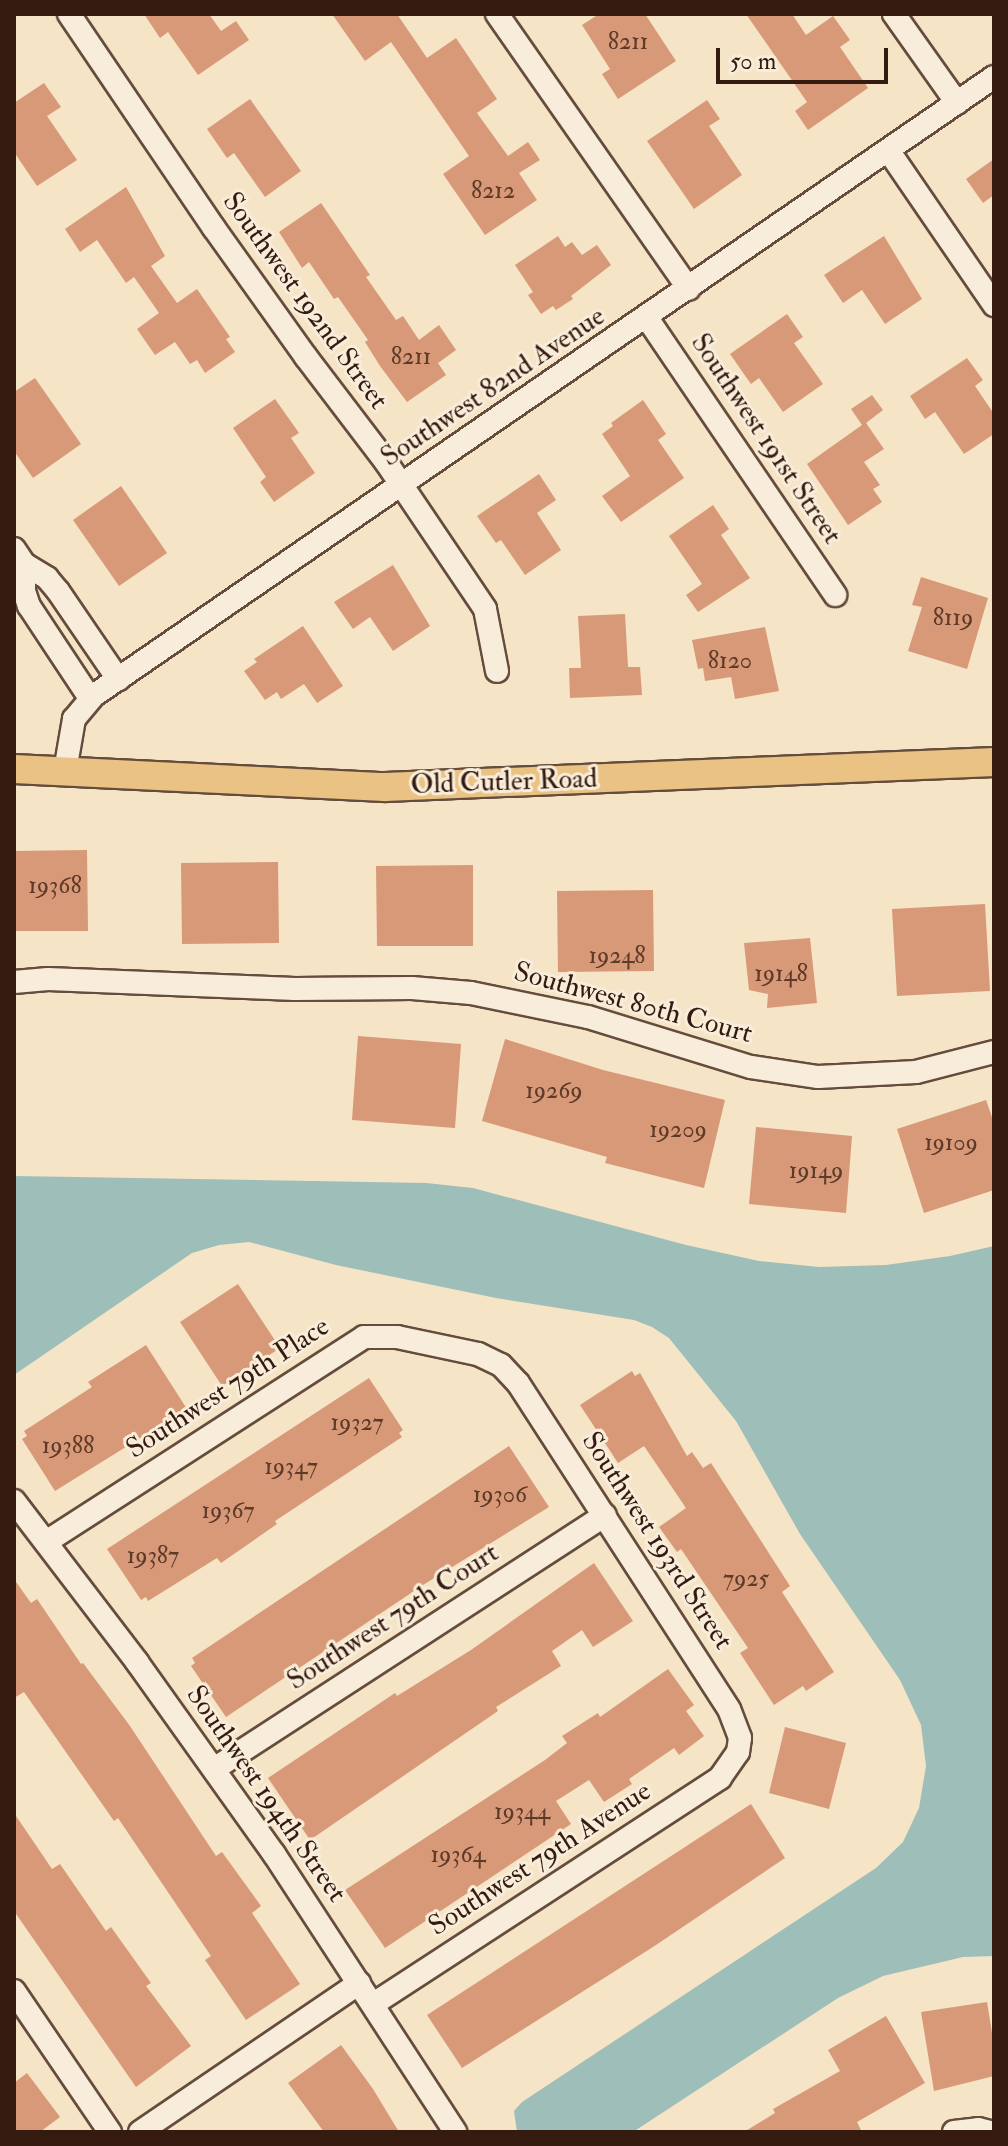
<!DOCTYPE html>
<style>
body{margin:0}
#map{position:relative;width:1008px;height:2146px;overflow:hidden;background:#f5e4c6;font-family:"IM FELL Double Pica",serif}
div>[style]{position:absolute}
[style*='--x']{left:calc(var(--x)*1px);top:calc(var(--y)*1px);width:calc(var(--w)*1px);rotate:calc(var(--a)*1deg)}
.water>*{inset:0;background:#9dbeb9}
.building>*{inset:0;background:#d89978}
.roads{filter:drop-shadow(2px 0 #654c3d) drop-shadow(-2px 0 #654c3d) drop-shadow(0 2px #654c3d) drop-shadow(0 -2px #654c3d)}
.minor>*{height:22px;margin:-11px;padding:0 11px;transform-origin:11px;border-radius:11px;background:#f8edda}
.major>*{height:28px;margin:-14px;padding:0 14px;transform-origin:14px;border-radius:14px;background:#eac283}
span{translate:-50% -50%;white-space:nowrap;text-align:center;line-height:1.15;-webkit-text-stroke:6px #f8edda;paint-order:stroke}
.number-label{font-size:24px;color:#5e3a29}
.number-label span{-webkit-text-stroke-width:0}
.street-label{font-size:28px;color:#351a0f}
.frame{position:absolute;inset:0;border:16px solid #351a0f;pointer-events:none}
.scale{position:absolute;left:716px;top:48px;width:172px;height:36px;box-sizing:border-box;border:4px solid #351a0f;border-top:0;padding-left:10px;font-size:24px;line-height:28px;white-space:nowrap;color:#351a0f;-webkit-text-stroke:6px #f8edda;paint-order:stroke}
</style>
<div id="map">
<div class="water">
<i style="clip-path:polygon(14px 1176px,426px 1183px,473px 1188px,686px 1245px,759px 1261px,819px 1267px,886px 1265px,950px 1256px,994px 1246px,994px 1956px,963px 1957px,883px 1976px,838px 1998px,633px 2132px,517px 2132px,514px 2111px,522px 2102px,876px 1868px,903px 1842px,919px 1808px,926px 1766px,921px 1725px,900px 1680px,800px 1534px,736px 1421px,669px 1338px,652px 1327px,634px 1320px,496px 1298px,336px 1265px,249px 1242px,219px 1245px,192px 1253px,14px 1375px)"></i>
</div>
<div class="building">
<i style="clip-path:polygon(144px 14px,209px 14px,221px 31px,236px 21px,249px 40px,198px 75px,168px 32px,160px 38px)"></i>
<i style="clip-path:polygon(332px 14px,397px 14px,427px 58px,456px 38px,497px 99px,477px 113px,508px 156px,528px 142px,540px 160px,519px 173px,537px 200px,485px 235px,443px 174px,469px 156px,391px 42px,365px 61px)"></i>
<i style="clip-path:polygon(599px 14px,645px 14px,676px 61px,618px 99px,602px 74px,610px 69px,582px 25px)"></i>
<i style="clip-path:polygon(746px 14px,792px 14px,806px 35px,833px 16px,850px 40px,840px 47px,868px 88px,808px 130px,795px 111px,807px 102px)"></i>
<i style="clip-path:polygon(44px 83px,61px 107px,47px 116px,77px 160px,37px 186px,14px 152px,14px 103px)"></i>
<i style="clip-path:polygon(250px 99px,301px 171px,265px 197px,234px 153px,227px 158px,207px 129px)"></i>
<i style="clip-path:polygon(707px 100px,720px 119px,709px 126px,742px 175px,694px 209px,647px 141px)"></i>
<i style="clip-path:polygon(994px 159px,994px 195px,983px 203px,966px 179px)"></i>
<i style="clip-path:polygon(126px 187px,165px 256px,151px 266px,177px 303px,197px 289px,230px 337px,226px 339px,235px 352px,205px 373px,197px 360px,190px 364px,175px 342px,155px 355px,137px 329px,159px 313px,134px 277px,126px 283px,97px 240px,80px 252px,65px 229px)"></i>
<i style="clip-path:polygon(321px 203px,370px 275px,366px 277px,396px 320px,403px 316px,419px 340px,439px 325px,456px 350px,438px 363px,446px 375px,407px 402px,380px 366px,365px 342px,368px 340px,338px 297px,334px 299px,309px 262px,302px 268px,279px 232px)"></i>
<i style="clip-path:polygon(558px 236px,565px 247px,572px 242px,582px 255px,597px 245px,611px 265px,571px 296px,573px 299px,556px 310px,553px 306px,541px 314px,528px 295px,533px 292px,515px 265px)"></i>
<i style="clip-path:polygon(884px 236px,922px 299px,885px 324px,862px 290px,843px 303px,824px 275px)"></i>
<i style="clip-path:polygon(787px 314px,803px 337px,794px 343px,823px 384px,783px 412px,759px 378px,751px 384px,730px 354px)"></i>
<i style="clip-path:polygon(967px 358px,983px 380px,975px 386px,994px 414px,994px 434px,964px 454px,935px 412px,925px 419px,910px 396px)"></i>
<i style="clip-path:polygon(35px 378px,81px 444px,33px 478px,14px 451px,14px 392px)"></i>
<i style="clip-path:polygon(872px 395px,883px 410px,866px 423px,884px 449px,864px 462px,880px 485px,873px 489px,882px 502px,848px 525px,807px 464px,862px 425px,851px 409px)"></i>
<i style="clip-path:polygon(275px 399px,299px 433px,291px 438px,315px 473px,274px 502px,260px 482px,266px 477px,233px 428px)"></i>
<i style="clip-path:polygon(643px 400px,666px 434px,658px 440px,684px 478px,621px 522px,602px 496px,630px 476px,602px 434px,613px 426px,611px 423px)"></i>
<i style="clip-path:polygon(539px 474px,556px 500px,537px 513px,561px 550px,525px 575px,501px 540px,496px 543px,477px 516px)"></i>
<i style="clip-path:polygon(121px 486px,167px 553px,119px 586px,73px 520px)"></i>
<i style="clip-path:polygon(713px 505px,729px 529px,721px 535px,750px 578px,698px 612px,686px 595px,702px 584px,669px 536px)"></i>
<i style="clip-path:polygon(393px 565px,430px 626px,393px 651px,370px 617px,353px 629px,334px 602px)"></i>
<i style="clip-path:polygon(921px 577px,988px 598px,967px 669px,908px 651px,922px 607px,912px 605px)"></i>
<i style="clip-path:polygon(625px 614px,628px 667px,640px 667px,642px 695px,570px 698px,569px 668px,581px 668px,578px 616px)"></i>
<i style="clip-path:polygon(303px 626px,343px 686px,317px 703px,304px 684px,281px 699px,277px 692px,265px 700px,244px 671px,257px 662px,254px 659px)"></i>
<i style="clip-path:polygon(765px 627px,779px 691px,735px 699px,731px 677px,705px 681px,703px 668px,698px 669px,692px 640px)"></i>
<i style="clip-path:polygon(87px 850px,88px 931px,14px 931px,14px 851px)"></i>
<i style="clip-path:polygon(278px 862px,279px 943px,182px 944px,181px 863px)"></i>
<i style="clip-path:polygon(473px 865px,473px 946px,377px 946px,376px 866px)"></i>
<i style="clip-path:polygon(653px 890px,654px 971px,558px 972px,557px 891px)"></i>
<i style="clip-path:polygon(985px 904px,990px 991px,897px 996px,892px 909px)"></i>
<i style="clip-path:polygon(810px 938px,817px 1003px,767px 1008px,768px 994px,749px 990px,744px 943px)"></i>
<i style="clip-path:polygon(358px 1036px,461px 1044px,455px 1128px,352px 1120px)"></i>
<i style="clip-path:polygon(505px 1039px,603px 1070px,725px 1100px,704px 1188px,605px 1163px,607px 1157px,482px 1121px)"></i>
<i style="clip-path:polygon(986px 1100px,994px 1123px,994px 1190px,924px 1213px,897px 1129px)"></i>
<i style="clip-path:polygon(756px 1127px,852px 1136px,846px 1213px,749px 1204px)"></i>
<i style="clip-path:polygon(238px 1284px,280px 1348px,222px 1386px,180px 1322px)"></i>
<i style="clip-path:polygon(146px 1345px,187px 1409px,55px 1491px,22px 1439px,27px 1436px,24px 1431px,92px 1387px,88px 1382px)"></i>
<i style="clip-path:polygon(632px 1371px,635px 1376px,640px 1373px,687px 1456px,692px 1452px,703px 1468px,711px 1463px,790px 1586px,782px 1592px,834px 1672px,806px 1691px,803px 1686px,774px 1705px,740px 1653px,748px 1648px,681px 1549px,677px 1552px,659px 1527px,686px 1508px,644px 1446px,618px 1463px,580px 1405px)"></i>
<i style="clip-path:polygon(369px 1378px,403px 1430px,399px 1433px,402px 1437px,275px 1521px,277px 1524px,221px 1563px,217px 1558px,148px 1601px,146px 1597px,141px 1600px,107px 1549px)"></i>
<i style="clip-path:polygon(509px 1446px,549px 1507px,423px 1585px,226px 1717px,191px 1666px,195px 1663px,192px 1658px)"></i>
<i style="clip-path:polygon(594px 1563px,633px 1621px,593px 1647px,582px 1630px,552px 1651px,561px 1666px,496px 1707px,498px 1711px,310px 1840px,268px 1778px,395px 1693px,397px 1696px,471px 1650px)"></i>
<i style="clip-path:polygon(14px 1579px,31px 1603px,37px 1599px,81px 1664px,83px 1663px,130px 1726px,216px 1856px,222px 1852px,261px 1906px,252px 1913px,300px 1984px,246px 2020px,205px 1960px,211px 1956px,118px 1818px,114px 1821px,24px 1692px,14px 1698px)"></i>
<i style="clip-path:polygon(668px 1669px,694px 1705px,686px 1711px,704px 1736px,679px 1755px,674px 1748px,629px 1779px,632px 1784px,604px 1802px,589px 1780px,556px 1801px,571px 1824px,385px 1948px,345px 1890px,545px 1760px,567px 1743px,562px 1736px,598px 1713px,600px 1717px)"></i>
<i style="clip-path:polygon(785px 1727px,846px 1743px,829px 1809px,769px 1793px)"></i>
<i style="clip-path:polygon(751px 1804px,785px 1858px,653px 1947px,462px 2068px,427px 2015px)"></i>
<i style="clip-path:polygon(14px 1813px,52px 1869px,60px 1864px,106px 1931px,111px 1927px,151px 1983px,146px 1986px,191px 2046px,136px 2087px,14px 1911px)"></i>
<i style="clip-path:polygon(987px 2002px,994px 2045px,994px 2076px,934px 2091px,921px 2012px)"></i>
<i style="clip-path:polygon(886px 2016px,925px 2083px,857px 2122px,862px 2132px,744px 2132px,775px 2113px,773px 2109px,840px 2071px,828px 2050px)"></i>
<i style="clip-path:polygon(341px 2045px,373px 2089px,399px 2132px,324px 2132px,288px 2083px)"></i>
<i style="clip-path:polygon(27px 2073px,60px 2117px,40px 2132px,14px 2132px,14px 2083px)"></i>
</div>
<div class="roads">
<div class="minor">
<i style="--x:69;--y:14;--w:258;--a:55.9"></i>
<i style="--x:214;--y:228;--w:158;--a:54.5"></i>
<i style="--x:306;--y:357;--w:132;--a:52.7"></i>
<i style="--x:386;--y:462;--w:177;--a:56"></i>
<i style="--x:485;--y:609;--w:63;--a:79"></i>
<i style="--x:497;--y:14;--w:335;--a:55.1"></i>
<i style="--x:894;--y:14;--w:109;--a:54.7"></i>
<i style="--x:888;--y:150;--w:188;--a:55.6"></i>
<i style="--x:647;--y:318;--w:335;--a:55.8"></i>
<i style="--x:14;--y:549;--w:18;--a:56"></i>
<i style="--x:24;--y:564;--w:27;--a:31"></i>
<i style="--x:47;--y:578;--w:17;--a:50"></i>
<i style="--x:58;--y:591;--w:107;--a:55.7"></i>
<i style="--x:24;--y:564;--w:27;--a:90"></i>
<i style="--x:24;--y:591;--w:16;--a:72"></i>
<i style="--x:29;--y:606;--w:110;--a:56.5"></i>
<i style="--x:65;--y:771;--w:53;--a:-80.2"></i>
<i style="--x:74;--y:719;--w:30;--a:-50"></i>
<i style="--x:93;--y:696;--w:1093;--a:-34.49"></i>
<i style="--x:14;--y:982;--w:34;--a:-5"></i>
<i style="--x:48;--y:979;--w:247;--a:2.3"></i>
<i style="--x:295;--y:989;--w:117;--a:-0.5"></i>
<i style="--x:412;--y:988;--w:59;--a:4.8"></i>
<i style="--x:471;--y:993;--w:119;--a:11.6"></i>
<i style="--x:588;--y:1017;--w:170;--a:17.1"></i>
<i style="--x:751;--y:1067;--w:68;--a:8.5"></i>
<i style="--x:818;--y:1077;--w:98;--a:-2.9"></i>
<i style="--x:916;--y:1072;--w:81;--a:-14.4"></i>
<i style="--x:14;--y:1501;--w:203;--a:52.6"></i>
<i style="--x:137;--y:1662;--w:236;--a:54.5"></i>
<i style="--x:274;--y:1854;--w:332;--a:56.9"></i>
<i style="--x:46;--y:1542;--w:378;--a:-32.8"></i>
<i style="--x:364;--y:1337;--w:33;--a:0"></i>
<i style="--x:397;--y:1337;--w:83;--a:11.9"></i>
<i style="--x:478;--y:1354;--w:25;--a:26"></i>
<i style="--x:501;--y:1365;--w:25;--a:47"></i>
<i style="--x:518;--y:1383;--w:388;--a:57.1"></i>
<i style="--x:729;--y:1709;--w:31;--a:69"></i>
<i style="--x:740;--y:1738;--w:14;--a:98"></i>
<i style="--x:738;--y:1752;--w:32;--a:125"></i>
<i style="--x:720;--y:1778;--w:414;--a:146.9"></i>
<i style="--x:214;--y:1769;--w:466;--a:-33"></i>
<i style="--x:14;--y:1991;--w:171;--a:55.8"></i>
<i style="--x:140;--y:2132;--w:265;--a:-34.2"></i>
<i style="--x:954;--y:2132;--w:24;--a:-7"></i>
<i style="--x:978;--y:2129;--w:12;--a:14"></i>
</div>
<div class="major">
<i style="--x:14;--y:769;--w:371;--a:2.8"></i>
<i style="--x:385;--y:787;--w:610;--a:-2.35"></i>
</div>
</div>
<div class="number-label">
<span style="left:628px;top:42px">8211</span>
<span style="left:493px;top:191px">8212</span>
<span style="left:411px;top:357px">8211</span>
<span style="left:953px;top:618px">8119</span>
<span style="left:730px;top:661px">8120</span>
<span style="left:55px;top:886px">19368</span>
<span style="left:617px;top:956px">19248</span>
<span style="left:781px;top:974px">19148</span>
<span style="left:554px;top:1091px">19269</span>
<span style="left:678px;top:1130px">19209</span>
<span style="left:951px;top:1143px">19109</span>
<span style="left:816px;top:1171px">19149</span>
<span style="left:357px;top:1423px">19327</span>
<span style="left:68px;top:1446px">19388</span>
<span style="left:291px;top:1467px">19347</span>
<span style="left:500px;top:1495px">19306</span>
<span style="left:228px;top:1511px">19367</span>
<span style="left:153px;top:1556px">19387</span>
<span style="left:746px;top:1579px">7925</span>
<span style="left:522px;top:1812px">19344</span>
<span style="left:458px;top:1855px">19364</span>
</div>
<div class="street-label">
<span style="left:305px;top:301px;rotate:54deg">Southwest 192nd Street</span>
<span style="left:493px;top:387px;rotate:-34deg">Southwest 82nd Avenue</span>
<span style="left:766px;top:439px;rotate:56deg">Southwest 191st Street</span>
<span style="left:504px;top:782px;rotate:-2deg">Old Cutler Road</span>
<span style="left:633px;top:1003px;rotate:15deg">Southwest 80th Court</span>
<span style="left:228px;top:1388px;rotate:-33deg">Southwest 79th Place</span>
<span style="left:657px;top:1541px;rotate:57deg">Southwest 193rd Street</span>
<span style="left:393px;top:1617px;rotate:-33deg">Southwest 79th Court</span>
<span style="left:266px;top:1794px;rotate:55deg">Southwest 194th Street</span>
<span style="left:540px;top:1859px;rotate:-33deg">Southwest 79th Avenue</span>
</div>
<div class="frame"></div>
<div class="scale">50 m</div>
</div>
